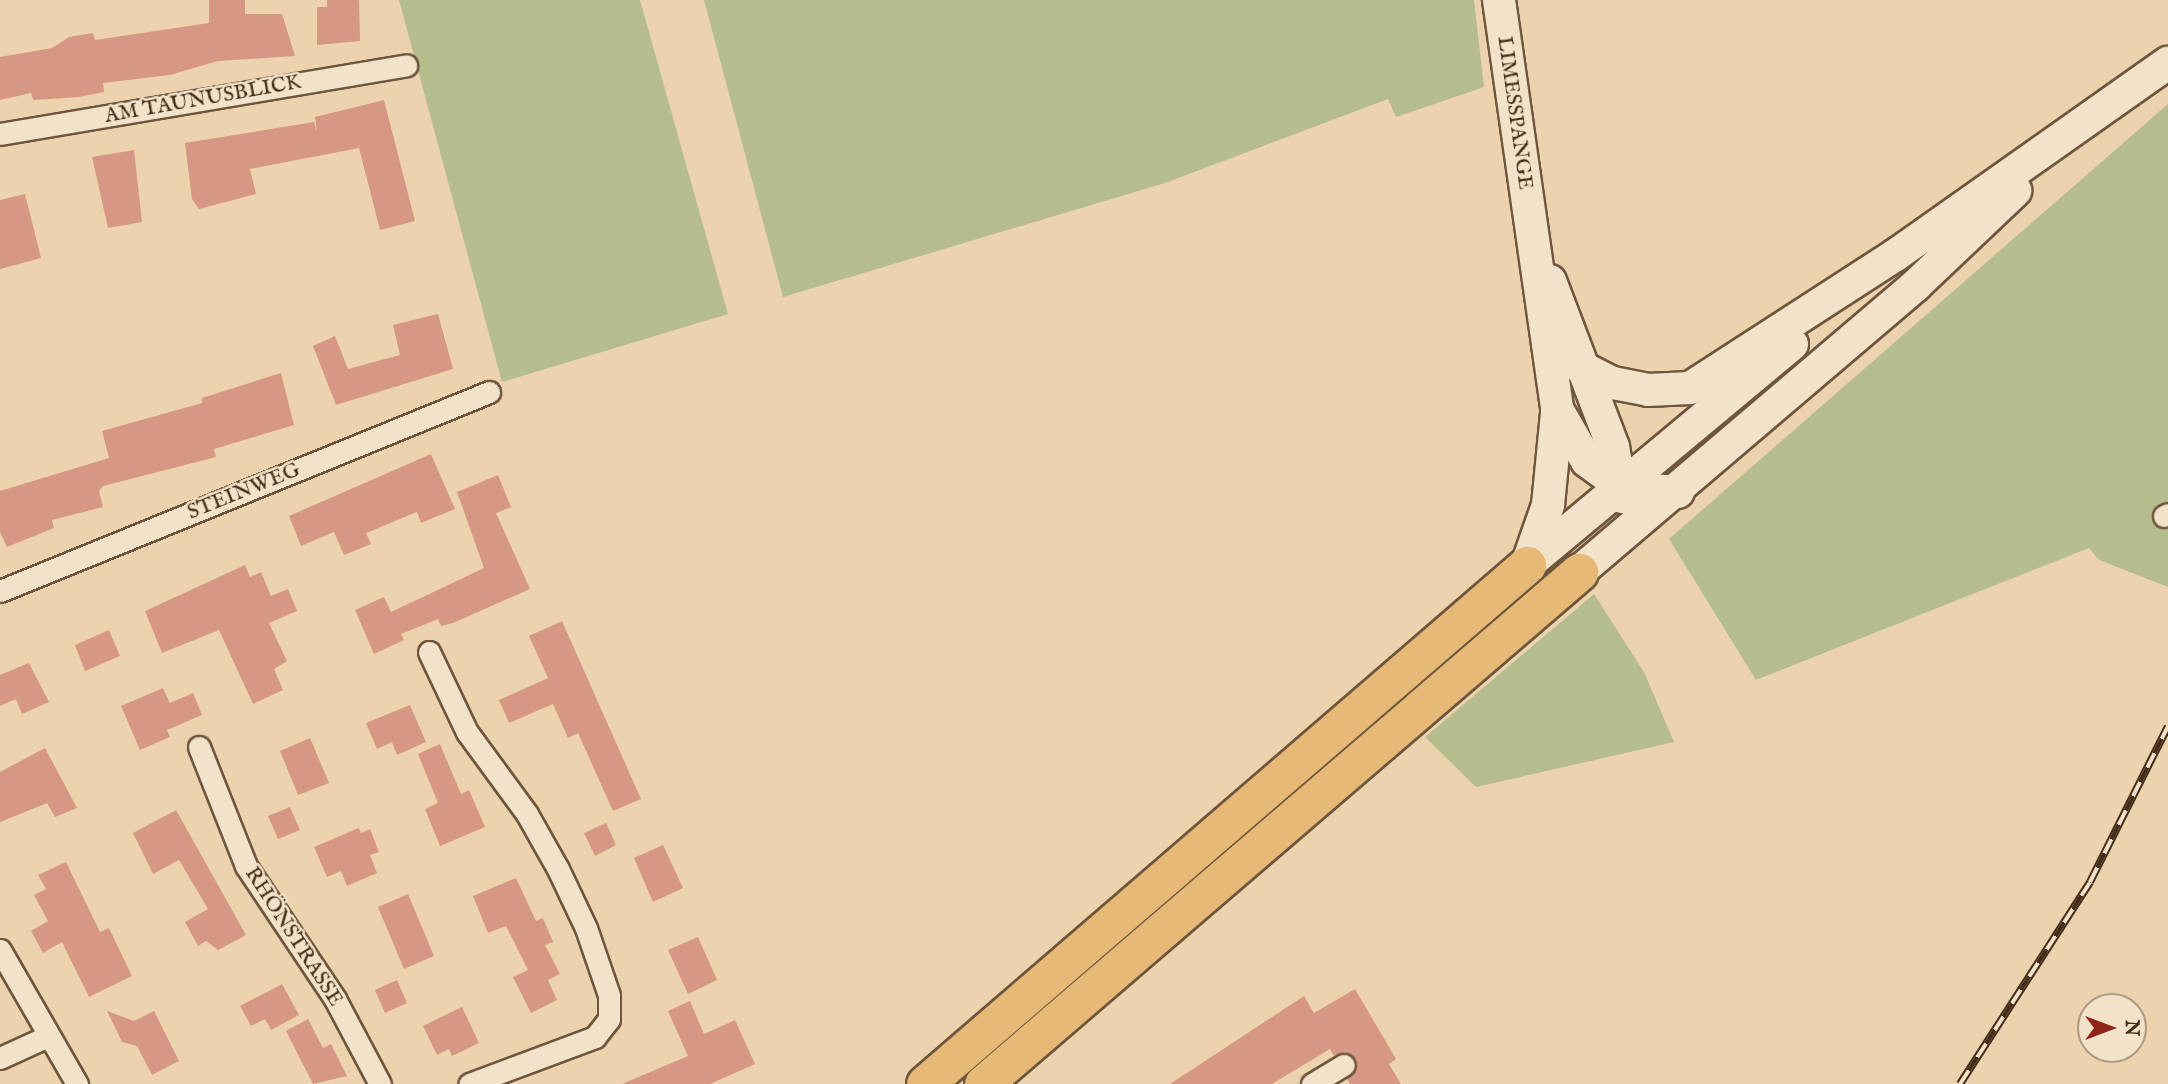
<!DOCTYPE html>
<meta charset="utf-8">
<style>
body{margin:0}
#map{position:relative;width:2168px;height:1084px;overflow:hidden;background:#edd3ad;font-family:"IM FELL English",serif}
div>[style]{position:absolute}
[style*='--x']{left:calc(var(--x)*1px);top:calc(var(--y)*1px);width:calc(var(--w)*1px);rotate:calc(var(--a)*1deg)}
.green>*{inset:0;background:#b5bd8c}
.building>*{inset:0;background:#d69784}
.roads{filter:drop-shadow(2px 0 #6e563e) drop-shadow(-2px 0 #6e563e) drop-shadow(0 2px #6e563e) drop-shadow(0 -2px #6e563e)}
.minor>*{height:21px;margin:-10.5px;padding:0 10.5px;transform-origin:10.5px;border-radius:10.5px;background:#f3e2ca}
.secondary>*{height:32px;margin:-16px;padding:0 16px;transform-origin:16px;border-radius:16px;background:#f3e2ca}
.trunk>*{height:37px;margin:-18.5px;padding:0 18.5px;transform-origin:18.5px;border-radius:18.5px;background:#e6ba76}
.rail>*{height:8px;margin-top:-4px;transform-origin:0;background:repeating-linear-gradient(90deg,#f3e2ca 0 16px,#432c19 0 32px);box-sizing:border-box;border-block:2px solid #432c19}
span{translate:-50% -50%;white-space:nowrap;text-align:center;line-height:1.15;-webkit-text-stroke:5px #f3e2ca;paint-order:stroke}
.street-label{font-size:21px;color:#432c19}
.north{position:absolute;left:2077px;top:993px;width:70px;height:70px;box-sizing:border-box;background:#f3e2ca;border:2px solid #ad9983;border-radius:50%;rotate:90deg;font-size:19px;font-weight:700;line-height:28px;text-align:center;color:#432c19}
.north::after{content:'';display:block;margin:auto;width:24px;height:32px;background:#8f2418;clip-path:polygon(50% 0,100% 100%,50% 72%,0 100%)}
</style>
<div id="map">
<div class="green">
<i style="clip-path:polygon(399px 0,640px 0,728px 314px,502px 382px)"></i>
<i style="clip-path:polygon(704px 0,1474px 0,1484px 87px,1396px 117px,1388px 99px,1165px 183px,783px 297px)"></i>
<i style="clip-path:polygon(2168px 104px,2168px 587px,2099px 560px,2089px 548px,1756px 680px,1669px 539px)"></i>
<i style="clip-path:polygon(1594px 594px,1644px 672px,1674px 742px,1476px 787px,1425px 737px)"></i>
</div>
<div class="building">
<i style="clip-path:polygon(209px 0,245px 0,245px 14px,282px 14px,295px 56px,218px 61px,170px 75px,103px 83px,104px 92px,79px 97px,33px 100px,31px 93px,0 100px,0 57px,52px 48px,69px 37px,93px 33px,95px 40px,209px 23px)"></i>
<i style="clip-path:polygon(327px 0,359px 0,360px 41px,317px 45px,317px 7px,327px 7px)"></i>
<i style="clip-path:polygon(384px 100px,415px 221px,380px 230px,359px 148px,250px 169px,256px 194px,199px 209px,192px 199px,185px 143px,314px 122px,317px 132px,315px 117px)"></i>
<i style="clip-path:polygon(134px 150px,142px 222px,108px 228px,92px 157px)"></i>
<i style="clip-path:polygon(25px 194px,41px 258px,0 269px,0 200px)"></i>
<i style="clip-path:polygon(438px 314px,453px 369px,336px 405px,313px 346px,335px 336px,348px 369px,400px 355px,393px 325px)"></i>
<i style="clip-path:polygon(281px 373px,294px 425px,214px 449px,216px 457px,103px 486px,99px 491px,103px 507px,52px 520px,54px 528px,7px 547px,0 532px,0 491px,109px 458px,102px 431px,202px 403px,202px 398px)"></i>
<i style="clip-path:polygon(431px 454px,455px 509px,421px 523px,417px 512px,366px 533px,371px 544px,344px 555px,334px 532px,301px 546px,289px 516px)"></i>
<i style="clip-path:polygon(498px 475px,511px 507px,496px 513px,530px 589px,453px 623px,441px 626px,438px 619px,401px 634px,404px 640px,374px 654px,355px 610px,384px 597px,391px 612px,484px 568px,457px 492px)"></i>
<i style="clip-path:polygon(245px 565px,250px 577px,261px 572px,271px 596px,288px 589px,297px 611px,269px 623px,287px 661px,274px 669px,283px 690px,253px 704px,219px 630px,162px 653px,145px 611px)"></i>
<i style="clip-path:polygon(562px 621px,641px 799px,613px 811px,578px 733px,568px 738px,553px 704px,509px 723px,499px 700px,548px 678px,529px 636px)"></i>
<i style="clip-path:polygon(109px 630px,120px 656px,85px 671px,75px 645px)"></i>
<i style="clip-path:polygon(29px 663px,49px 702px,22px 714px,16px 699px,0 706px,0 675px)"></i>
<i style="clip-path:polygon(163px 688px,170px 703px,193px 693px,202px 715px,167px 730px,170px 737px,140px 750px,121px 706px)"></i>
<i style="clip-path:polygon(410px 705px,426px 742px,397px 755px,392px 742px,377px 749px,366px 723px)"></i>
<i style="clip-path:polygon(310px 738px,329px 783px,298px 795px,280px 751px)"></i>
<i style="clip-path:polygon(440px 744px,461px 794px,469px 790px,485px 827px,440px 846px,425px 809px,438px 803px,418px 754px)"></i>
<i style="clip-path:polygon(45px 748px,77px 808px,55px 817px,47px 803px,0 822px,0 772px)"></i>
<i style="clip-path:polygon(290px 807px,300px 830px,278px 839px,268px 816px)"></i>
<i style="clip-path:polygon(176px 810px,246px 935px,218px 950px,206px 941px,198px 946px,185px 922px,208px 909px,179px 860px,153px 874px,133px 833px)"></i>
<i style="clip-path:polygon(606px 823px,616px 845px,595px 856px,584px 833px)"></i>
<i style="clip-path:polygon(359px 828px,361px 833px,370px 829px,379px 852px,370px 855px,377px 873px,347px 886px,341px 871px,327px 877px,314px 847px)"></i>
<i style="clip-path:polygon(663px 845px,683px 888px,653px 902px,634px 858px)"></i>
<i style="clip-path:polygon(66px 862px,100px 932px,109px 928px,132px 976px,89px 997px,62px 942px,43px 953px,31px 931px,48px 921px,34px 895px,46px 889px,38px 875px)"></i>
<i style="clip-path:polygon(516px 878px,536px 921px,543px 918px,553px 942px,545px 945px,560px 974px,548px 980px,557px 1000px,531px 1013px,513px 977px,528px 970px,506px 926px,488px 933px,473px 896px)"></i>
<i style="clip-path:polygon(408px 894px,434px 956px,404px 969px,378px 907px)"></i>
<i style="clip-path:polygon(698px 937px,717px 980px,688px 994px,668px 950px)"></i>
<i style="clip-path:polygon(397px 980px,407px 1003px,385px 1013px,375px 990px)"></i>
<i style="clip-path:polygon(282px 984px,299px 1015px,271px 1030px,265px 1019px,251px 1026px,240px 1006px)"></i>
<i style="clip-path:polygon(1355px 989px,1396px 1059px,1389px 1064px,1401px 1084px,1350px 1084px,1347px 1078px,1356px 1071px,1355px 1058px,1345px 1052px,1334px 1056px,1330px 1049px,1272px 1084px,1170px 1084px,1304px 996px,1314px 1013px)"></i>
<i style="clip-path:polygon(690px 1001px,704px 1034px,735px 1020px,755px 1064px,710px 1084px,622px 1084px,688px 1056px,668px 1011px)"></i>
<i style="clip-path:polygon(462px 1007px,479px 1043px,452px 1056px,449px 1049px,437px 1055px,423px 1026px)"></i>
<i style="clip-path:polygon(107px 1011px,134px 1021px,154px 1011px,179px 1061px,152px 1075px,137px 1046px,122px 1042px)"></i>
<i style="clip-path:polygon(308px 1019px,323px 1048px,331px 1044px,347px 1076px,313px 1084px,286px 1031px)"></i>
</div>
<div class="roads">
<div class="minor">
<i style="--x:0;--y:134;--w:412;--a:-9.6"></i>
<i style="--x:2164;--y:516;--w:4;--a:-27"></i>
<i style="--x:0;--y:591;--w:528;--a:-22.14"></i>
<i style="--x:429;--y:652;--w:89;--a:64.6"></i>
<i style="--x:467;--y:732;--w:102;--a:53.8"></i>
<i style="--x:527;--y:814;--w:63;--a:60.6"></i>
<i style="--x:558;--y:869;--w:65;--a:64.6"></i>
<i style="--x:586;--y:928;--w:71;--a:71.1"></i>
<i style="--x:609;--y:995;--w:24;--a:90"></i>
<i style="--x:609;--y:1019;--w:23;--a:128"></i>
<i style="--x:595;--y:1037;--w:134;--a:159.5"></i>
<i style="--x:199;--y:747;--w:128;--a:68.4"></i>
<i style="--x:246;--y:866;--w:160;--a:56.2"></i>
<i style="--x:335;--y:999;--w:96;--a:62.1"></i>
<i style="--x:0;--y:950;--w:155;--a:60.1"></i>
<i style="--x:0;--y:1058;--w:53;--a:-24.6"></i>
<i style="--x:1312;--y:1084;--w:37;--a:-31"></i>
</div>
<div class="secondary">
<i style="--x:1499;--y:0;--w:413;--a:81.9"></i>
<i style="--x:1557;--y:409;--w:60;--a:60"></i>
<i style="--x:1587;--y:461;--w:46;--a:36.1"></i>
<i style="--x:1624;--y:488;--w:54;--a:4.2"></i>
<i style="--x:1550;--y:281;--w:178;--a:69.2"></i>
<i style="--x:1613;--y:447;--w:51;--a:79.8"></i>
<i style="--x:1579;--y:366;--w:38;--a:27"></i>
<i style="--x:1613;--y:383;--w:36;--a:11"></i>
<i style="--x:1648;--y:390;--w:42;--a:-2.7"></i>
<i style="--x:1690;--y:388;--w:247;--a:-32.9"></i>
<i style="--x:1897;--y:254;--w:332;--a:-35.2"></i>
<i style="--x:1527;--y:565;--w:345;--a:-39.8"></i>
<i style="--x:1527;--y:565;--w:64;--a:-70.7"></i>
<i style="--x:1548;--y:505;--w:91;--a:-84.4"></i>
<i style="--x:1579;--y:572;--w:443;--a:-40.4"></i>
<i style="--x:1916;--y:285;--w:137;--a:-43.5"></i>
</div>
<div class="trunk">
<i style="--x:925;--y:1084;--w:795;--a:-40.77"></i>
<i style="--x:983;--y:1084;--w:786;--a:-40.66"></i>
</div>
</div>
<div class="rail">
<i style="--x:1960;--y:1084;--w:240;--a:-57.2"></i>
<i style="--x:2090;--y:882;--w:174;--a:-63.4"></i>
</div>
<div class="street-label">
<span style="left:203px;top:100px;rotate:-10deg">AM TAUNUSBLICK</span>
<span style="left:1514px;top:113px;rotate:82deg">LIMESSPANGE</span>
<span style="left:244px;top:492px;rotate:-22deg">STEINWEG</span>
<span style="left:293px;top:937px;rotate:57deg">RHÖNSTRASSE</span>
</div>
<div class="north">N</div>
</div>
